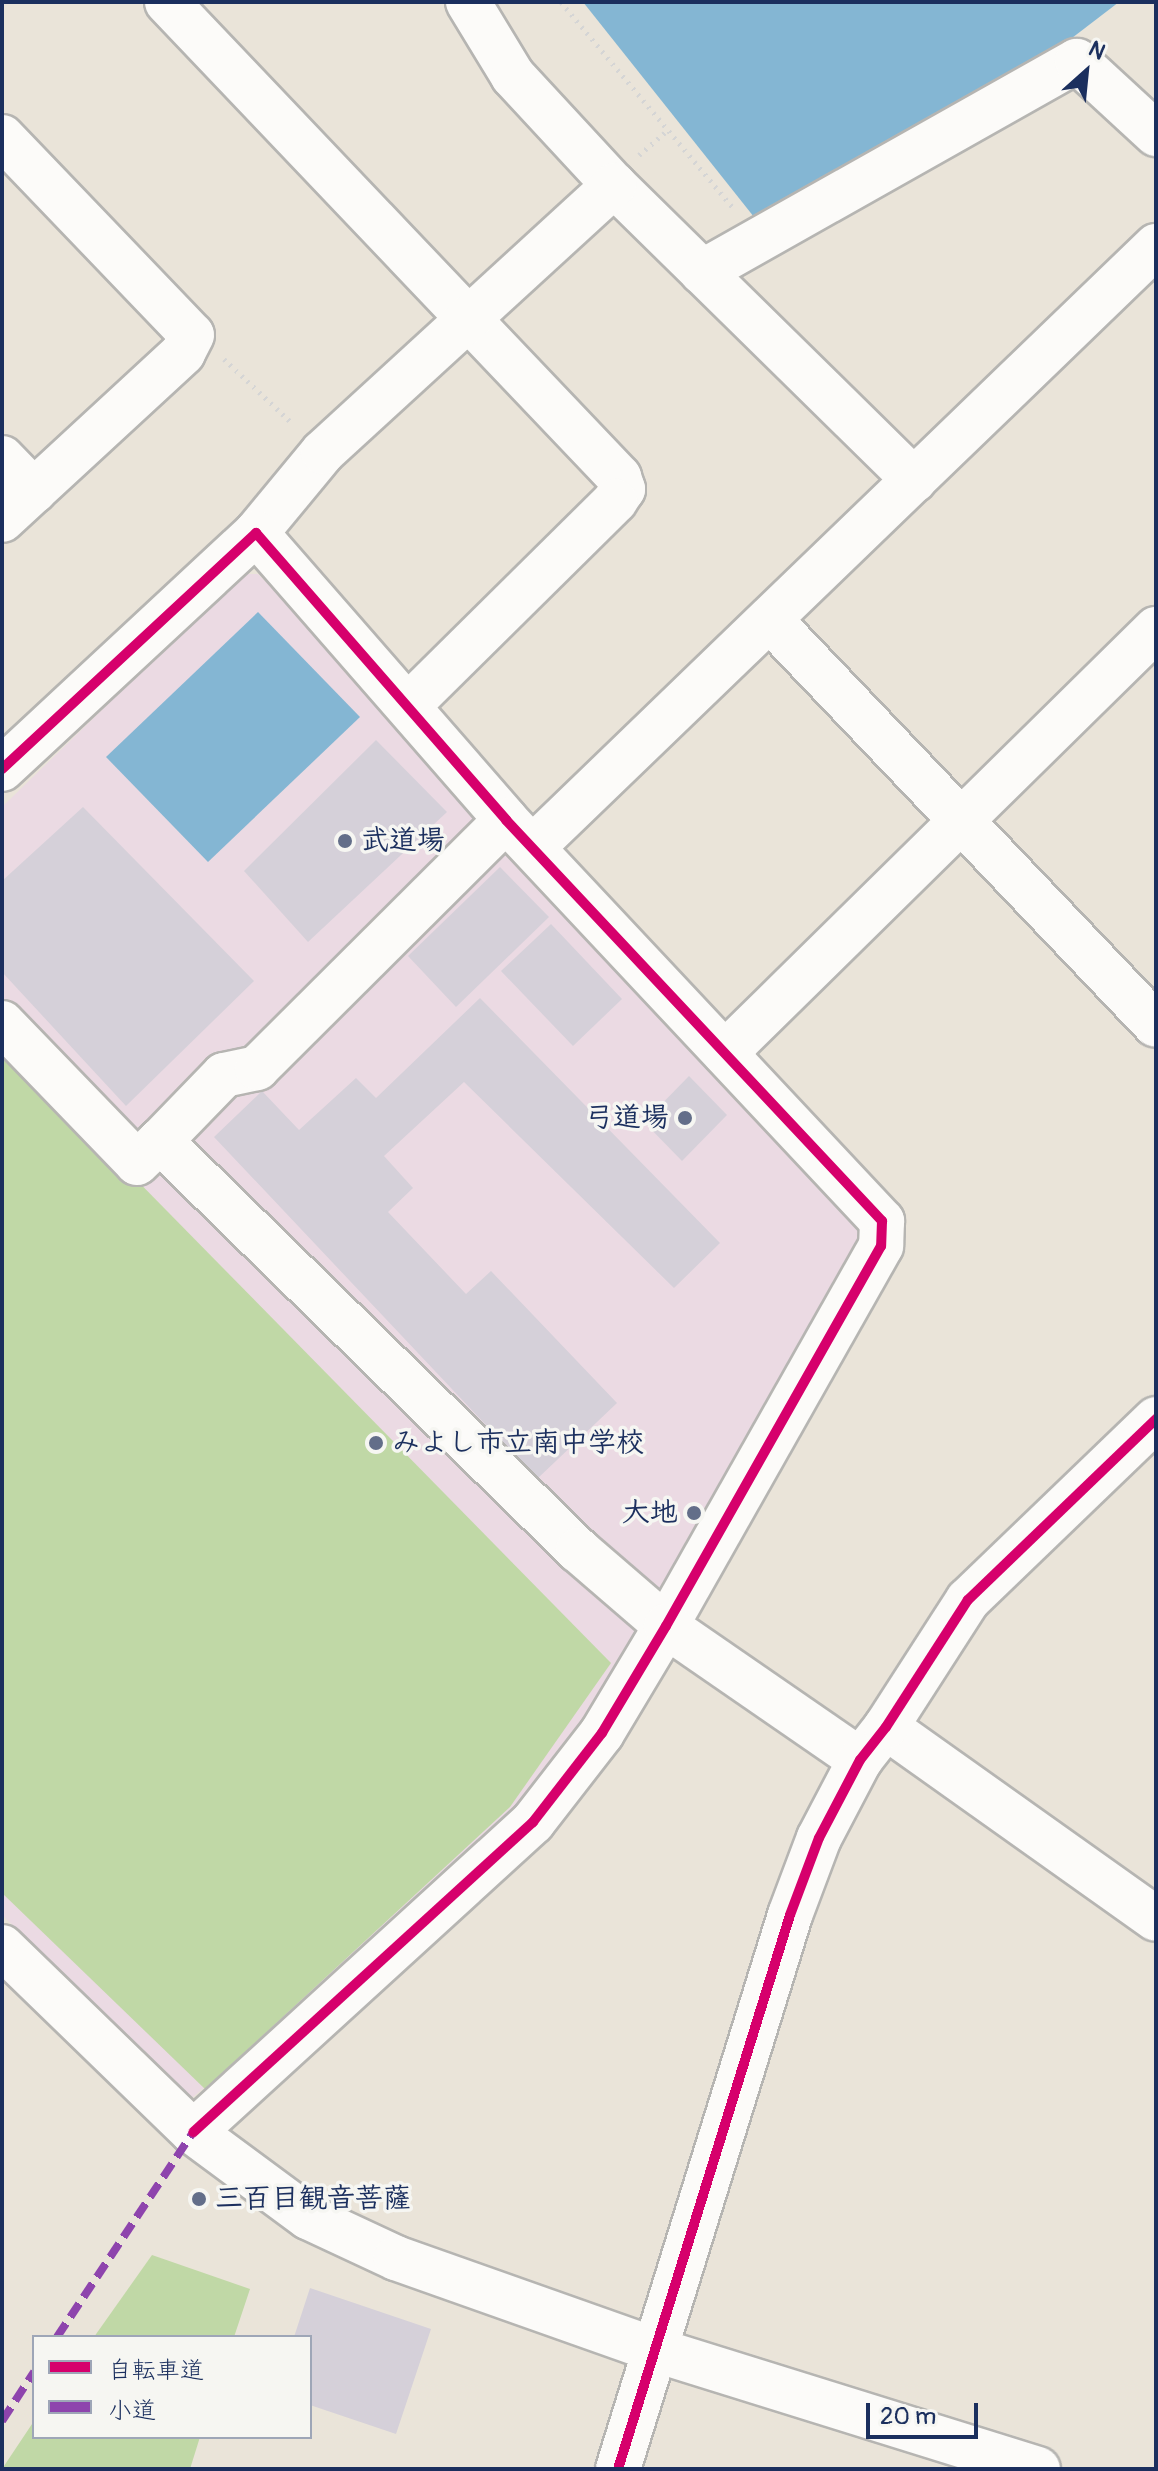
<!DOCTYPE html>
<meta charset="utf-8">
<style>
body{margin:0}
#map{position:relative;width:1158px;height:2471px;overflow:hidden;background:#eae4d9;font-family:Pangolin,"Klee One",sans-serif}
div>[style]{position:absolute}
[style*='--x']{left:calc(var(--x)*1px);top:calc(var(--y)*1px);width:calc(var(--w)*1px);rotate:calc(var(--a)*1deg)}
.built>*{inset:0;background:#ebdae3}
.green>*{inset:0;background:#c0d8a6}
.water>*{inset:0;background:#84b6d3}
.building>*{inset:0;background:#d5d0d9}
.path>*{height:5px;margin-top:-2.5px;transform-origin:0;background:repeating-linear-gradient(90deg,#d5d5d5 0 2px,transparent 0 8px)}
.roads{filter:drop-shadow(2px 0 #b6b5b2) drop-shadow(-2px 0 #b6b5b2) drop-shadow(0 2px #b6b5b2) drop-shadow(0 -2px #b6b5b2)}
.minor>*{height:44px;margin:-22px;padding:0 22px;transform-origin:22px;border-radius:22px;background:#fcfbf9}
.quiet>*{height:8px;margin-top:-4px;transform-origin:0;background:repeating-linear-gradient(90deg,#8e44ad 0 16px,transparent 0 24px)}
.cycleway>*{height:10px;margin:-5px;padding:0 5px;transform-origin:5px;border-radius:5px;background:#d6006c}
.dots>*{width:22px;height:22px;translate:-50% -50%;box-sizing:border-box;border:4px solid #f6f6f2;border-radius:50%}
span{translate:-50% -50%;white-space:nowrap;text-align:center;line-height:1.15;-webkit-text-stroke:7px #f6f6f2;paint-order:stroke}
.poi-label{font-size:28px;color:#1b2f5e;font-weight:700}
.left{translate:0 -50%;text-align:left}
.right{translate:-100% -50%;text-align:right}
.frame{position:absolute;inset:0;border:4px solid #1b2f5e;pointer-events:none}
.legend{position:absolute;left:32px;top:2335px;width:280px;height:104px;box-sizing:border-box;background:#f6f6f2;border:2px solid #9ea6b7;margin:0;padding:10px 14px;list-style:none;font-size:24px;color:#1b2f5e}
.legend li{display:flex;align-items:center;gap:16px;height:40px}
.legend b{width:40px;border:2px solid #9ea6b7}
.north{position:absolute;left:1046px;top:32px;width:80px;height:80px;-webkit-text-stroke:6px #f6f6f2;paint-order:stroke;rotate:27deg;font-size:22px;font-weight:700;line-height:32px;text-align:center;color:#1b2f5e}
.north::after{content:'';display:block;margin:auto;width:28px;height:36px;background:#1b2f5e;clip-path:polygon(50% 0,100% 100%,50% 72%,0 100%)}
.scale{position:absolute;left:866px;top:2403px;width:112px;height:36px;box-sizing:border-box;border:4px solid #1b2f5e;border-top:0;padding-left:10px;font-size:24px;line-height:28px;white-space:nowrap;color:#1b2f5e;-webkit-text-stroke:6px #f6f6f2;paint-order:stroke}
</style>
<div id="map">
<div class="built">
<i style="clip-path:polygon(242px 574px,258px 574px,311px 628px,858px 1214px,859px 1241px,641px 1644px,514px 1818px,192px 2098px,2px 1915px,2px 807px)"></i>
</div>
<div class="green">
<i style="clip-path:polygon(2px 1043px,611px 1663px,510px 1807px,205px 2089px,2px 1893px)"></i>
<i style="clip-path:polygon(152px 2255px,250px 2289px,234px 2337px,94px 2337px)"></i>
<i style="clip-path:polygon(34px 2421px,34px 2437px,200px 2437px,190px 2469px,2px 2469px)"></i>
</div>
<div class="water">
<i style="clip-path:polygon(583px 2px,1119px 2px,1038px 64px,754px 217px)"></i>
<i style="clip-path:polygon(258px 612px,360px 717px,208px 862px,106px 757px)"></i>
</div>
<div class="building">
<i style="clip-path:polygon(376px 740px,447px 812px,308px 942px,244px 871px)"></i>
<i style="clip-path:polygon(83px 807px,254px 981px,126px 1106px,2px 972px,2px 881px)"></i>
<i style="clip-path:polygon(500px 867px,549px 917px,456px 1007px,408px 956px)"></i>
<i style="clip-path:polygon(551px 924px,622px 999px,573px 1046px,501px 971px)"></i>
<i style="clip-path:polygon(480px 998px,720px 1243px,674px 1288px,464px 1082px,384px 1156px,413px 1188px,388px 1212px,466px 1294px,491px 1271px,617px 1403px,537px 1479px,214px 1137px,262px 1091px,299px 1130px,356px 1078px,376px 1098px)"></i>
<i style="clip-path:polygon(689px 1076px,727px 1115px,682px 1161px,644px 1122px)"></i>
<i style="clip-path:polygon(310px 2288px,431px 2329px,396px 2434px,310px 2405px,310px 2337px,294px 2337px)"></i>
</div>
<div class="path">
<i style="--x:561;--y:2;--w:271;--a:50.1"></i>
<i style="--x:639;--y:155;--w:38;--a:-41"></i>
<i style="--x:224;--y:359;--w:95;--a:43.3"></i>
</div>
<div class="roads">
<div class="minor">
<i style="--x:167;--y:2;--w:656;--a:46.42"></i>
<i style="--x:619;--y:477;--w:13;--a:72"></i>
<i style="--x:623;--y:489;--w:14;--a:124"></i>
<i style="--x:615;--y:501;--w:290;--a:135.3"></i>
<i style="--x:468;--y:2;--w:87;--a:58.7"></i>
<i style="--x:513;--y:76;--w:149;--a:47.2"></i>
<i style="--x:614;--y:185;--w:421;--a:44.5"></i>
<i style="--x:2;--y:137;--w:274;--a:46.2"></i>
<i style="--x:192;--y:335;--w:20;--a:117"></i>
<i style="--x:183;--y:353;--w:246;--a:137.3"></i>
<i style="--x:702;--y:272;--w:430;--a:-29.4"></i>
<i style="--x:1077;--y:61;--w:108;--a:42.7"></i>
<i style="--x:2;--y:458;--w:46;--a:45.9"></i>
<i style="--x:256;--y:533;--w:105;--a:-50.4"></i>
<i style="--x:323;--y:452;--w:395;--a:-42.5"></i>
<i style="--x:770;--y:620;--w:559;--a:46.38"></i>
<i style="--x:2;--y:769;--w:347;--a:-42.9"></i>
<i style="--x:256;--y:533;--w:381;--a:48.9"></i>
<i style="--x:506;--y:820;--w:550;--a:46.84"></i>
<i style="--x:882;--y:1221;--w:25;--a:92"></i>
<i style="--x:881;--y:1246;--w:437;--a:119.5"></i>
<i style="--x:666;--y:1626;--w:125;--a:120.9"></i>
<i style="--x:602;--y:1733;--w:113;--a:127.8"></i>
<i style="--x:533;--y:1822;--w:460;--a:137.6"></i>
<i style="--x:533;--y:847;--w:866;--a:-43.97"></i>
<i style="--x:2;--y:1023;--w:194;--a:46"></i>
<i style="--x:137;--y:1163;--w:32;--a:-44"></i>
<i style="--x:160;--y:1141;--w:585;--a:44.38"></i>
<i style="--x:578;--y:1550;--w:116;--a:40.8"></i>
<i style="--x:666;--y:1626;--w:236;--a:34.6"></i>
<i style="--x:725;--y:1053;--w:605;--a:-44.53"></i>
<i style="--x:160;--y:1141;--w:92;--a:-45.9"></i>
<i style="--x:224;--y:1075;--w:34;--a:-12"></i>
<i style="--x:257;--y:1068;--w:351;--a:-44.9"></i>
<i style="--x:886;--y:1727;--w:331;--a:35.4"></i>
<i style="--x:2;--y:1947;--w:266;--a:44.1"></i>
<i style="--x:193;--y:2132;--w:143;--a:36.5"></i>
<i style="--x:308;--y:2217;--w:97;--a:25"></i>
<i style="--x:396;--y:2258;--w:276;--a:19.5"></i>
<i style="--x:656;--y:2350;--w:400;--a:17.3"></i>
<i style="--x:618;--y:2469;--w:580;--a:-72.75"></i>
<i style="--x:790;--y:1915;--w:82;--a:-69.4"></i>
<i style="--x:819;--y:1838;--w:88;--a:-62.3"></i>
<i style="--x:860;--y:1760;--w:42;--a:-51.8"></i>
<i style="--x:886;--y:1727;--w:151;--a:-57.2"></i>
<i style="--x:968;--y:1600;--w:261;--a:-43.9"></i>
</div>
</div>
<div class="quiet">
<i style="--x:57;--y:2337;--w:246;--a:-56.4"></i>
<i style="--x:2;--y:2421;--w:59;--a:-56.9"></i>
</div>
<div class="cycleway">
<i style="--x:2;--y:769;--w:347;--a:-42.9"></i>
<i style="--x:256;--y:533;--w:381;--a:48.9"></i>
<i style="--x:506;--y:820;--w:550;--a:46.84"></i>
<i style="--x:882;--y:1221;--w:25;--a:92"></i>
<i style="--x:881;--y:1246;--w:437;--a:119.5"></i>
<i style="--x:666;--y:1626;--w:125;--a:120.9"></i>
<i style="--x:602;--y:1733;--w:113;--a:127.8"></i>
<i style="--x:533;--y:1822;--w:460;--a:137.6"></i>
<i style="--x:618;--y:2469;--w:580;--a:-72.75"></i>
<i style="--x:790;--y:1915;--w:82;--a:-69.4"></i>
<i style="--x:819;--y:1838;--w:88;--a:-62.3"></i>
<i style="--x:860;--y:1760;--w:42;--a:-51.8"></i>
<i style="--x:886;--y:1727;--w:151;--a:-57.2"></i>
<i style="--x:968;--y:1600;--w:261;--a:-43.9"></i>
</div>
<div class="dots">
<i style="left:345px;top:841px;background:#636e89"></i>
<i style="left:685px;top:1118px;background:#636e89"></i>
<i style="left:376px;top:1443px;background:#636e89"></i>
<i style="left:694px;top:1513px;background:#636e89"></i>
<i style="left:199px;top:2199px;background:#636e89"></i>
</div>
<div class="poi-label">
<span class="left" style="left:361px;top:841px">武道場</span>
<span class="right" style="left:669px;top:1118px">弓道場</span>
<span class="left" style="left:392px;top:1443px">みよし市立南中学校</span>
<span class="right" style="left:678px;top:1513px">大地</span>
<span class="left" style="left:215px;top:2199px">三百目観音菩薩</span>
</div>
<div class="frame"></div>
<ul class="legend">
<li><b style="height:10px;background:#d6006c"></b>自転車道</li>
<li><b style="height:10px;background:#8e44ad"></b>小道</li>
</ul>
<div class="north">N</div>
<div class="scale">20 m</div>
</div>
